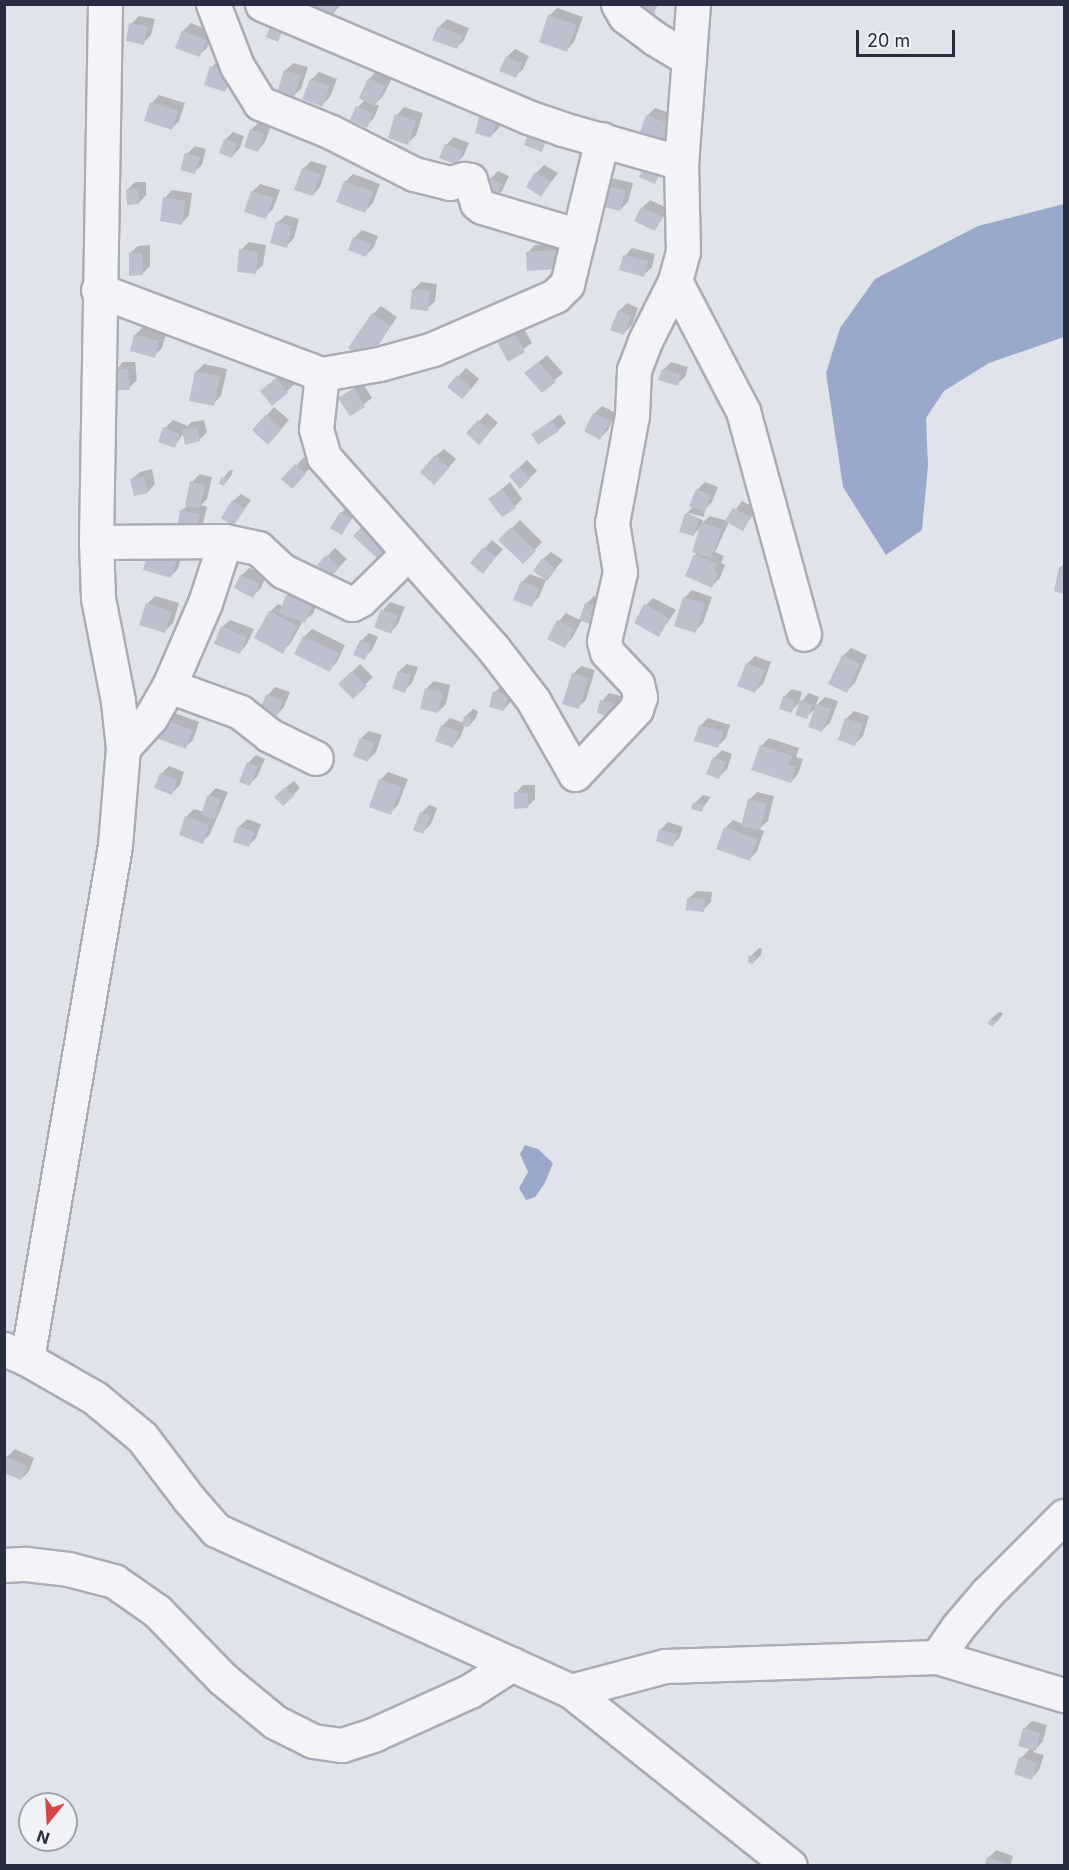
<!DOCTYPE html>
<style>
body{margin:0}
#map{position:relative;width:1069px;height:1870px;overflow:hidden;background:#e1e3ea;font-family:Inter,sans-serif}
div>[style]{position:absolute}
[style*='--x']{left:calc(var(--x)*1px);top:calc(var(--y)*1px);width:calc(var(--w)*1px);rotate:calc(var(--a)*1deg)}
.water>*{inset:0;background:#9aa9cb}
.shadow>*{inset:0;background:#0003}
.building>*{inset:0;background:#bec1cd}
.roads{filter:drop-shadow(2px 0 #aaacb8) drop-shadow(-2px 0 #aaacb8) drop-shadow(0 2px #aaacb8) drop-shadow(0 -2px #aaacb8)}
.minor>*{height:33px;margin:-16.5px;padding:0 16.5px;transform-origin:16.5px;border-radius:16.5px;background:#f4f4f8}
span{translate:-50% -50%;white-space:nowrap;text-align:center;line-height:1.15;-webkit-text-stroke:4.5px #f0f2f7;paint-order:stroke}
.frame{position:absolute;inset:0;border:6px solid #282d42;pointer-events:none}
.north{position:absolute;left:18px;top:1792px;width:60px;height:60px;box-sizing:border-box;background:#f0f2f7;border:2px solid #a0a3af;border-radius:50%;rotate:198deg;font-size:16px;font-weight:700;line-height:24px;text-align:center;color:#282d42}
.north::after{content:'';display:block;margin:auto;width:21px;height:27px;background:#d34541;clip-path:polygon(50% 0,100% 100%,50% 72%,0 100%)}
.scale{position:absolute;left:856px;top:30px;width:99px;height:27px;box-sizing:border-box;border:3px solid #282d42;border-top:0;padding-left:8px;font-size:18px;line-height:21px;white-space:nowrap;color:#282d42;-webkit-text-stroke:4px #f0f2f7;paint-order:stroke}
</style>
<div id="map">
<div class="water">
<i style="clip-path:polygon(1064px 204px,1064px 337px,989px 363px,944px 391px,926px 418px,928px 465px,922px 530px,886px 555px,843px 487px,826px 373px,840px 328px,875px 279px,978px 226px)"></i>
<i style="clip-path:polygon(525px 1145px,538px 1149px,553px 1163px,545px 1183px,535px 1197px,526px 1200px,519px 1188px,528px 1172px,520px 1154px)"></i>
</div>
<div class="shadow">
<i style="clip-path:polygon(316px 4px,341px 4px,333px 14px)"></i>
<i style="clip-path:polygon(557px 8px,583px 17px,574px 42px,567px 50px,549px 16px)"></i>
<i style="clip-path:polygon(139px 16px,155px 19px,151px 35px,143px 43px,131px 24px)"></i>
<i style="clip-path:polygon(447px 19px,469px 28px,464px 40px,456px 48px,439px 27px)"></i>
<i style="clip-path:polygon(191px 23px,213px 32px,207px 48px,199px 55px,183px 31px)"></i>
<i style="clip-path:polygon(515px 49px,529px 56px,523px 69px,515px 77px,507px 57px)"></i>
<i style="clip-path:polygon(219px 59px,232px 82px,224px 90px,212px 67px)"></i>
<i style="clip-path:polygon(293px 63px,308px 67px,301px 89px,293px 96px,279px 92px,286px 70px)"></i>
<i style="clip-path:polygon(377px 71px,392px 78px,383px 96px,375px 104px,379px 106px,374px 118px,366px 126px,358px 107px,366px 99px,369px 79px)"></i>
<i style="clip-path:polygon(319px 72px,337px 79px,330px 97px,322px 105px,311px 80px)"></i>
<i style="clip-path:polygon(159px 95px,185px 103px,179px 121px,171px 129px,152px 103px)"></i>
<i style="clip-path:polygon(489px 105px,504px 109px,499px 128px,491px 136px)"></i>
<i style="clip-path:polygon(404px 107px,423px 113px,416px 135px,408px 143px,397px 115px)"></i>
<i style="clip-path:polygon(655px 108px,678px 116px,671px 134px,663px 142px,647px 116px)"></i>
<i style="clip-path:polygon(259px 122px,271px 126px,265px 142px,258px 150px,251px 130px)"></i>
<i style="clip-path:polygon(233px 132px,244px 136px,240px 148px,232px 156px,226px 139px)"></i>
<i style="clip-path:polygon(454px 137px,469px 143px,464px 155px,457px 163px,446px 145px)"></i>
<i style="clip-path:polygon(195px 146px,206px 149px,202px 165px,194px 172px,187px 154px)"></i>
<i style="clip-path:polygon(311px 161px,327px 166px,320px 187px,313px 195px,303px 169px)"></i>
<i style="clip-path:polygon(544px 165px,558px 173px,541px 195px,536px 173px)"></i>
<i style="clip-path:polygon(498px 171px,509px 176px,502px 191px,494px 199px,490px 179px)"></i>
<i style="clip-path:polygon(353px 174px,380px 184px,373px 203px,365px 211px,345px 182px)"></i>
<i style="clip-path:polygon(612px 178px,633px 183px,628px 202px,620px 210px,604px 186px)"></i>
<i style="clip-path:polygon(135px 182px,146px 182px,146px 195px,139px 203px,127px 190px)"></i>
<i style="clip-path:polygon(260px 184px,280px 190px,273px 209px,265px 217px,252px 192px)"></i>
<i style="clip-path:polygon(172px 190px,192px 193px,189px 215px,182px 223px,165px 198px)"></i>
<i style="clip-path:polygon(650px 200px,669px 209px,655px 229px,642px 208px)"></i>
<i style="clip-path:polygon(286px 215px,299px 219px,294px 238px,286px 246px,272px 242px,278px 222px)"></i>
<i style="clip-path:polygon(362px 230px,378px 236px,374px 247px,366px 255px,354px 238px)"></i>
<i style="clip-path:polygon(249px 242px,266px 245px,263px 265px,255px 272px,241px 250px)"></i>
<i style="clip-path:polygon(564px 243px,558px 268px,527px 253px,535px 245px)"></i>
<i style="clip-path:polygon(150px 245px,150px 266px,142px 274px,130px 253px,138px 246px)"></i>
<i style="clip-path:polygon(632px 248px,655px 254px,652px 267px,644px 275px,625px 256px)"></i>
<i style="clip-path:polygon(421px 282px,437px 284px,435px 301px,427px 309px,413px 290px)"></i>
<i style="clip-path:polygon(627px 303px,638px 308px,632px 325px,624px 333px,619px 311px)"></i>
<i style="clip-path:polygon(381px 306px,397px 317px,374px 351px,373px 314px)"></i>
<i style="clip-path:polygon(519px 319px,532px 343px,508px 360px,495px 336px)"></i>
<i style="clip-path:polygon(143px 327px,166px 334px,162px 348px,154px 356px,135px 335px)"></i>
<i style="clip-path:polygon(547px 355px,563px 373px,542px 391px,534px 366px)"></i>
<i style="clip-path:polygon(123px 362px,135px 362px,137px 380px,129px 388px,116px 370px)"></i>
<i style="clip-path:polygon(671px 362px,688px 367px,685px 377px,677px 384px,663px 370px)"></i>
<i style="clip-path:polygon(204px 364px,227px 369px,221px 396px,213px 404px,196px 372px)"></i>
<i style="clip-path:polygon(466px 368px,479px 379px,470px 390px,449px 387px)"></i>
<i style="clip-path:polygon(284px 371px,295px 384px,272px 404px,270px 384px)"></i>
<i style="clip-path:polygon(362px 382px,372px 398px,351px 414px,340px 399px)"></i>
<i style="clip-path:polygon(602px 406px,616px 413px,608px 430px,600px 438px,594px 414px)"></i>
<i style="clip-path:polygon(274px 407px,289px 420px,276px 435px,267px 415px)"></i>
<i style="clip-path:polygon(487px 413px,498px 423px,479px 443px,468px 433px)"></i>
<i style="clip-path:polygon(560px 414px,566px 423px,558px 430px,533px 435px)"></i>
<i style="clip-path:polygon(173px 420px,188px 426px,191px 422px,204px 420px,207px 432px,199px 440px,184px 433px,174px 447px,165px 428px)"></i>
<i style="clip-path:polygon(444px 449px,456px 459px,442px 475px,436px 456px)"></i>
<i style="clip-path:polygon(304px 457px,313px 465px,292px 487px,284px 479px)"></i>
<i style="clip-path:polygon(527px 460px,537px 471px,520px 487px,511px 476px)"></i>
<i style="clip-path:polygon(152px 469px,155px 484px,148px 492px,132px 479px,140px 472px)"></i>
<i style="clip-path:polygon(230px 470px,233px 471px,231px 476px,224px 484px,223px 478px)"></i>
<i style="clip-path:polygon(200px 474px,212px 477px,207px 499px,201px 505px,207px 507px,203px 523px,195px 530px,182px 510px,187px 506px,192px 482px)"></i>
<i style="clip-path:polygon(510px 482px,522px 499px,515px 506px,490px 499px)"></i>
<i style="clip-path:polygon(705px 482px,718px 487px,712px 502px,705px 509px,704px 517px,689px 513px,689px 516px,703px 520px,702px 523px,710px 516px,727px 521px,742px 501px,757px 509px,743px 529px,729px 522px,715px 552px,724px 556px,721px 563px,725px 565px,720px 578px,712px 586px,696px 555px,701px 527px,694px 534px,686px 514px,694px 506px,697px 490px)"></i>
<i style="clip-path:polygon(241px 494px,251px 500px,233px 524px,233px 501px)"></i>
<i style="clip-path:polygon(349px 505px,358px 511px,341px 533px,341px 513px)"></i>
<i style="clip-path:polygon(520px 520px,542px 542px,523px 562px,500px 540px)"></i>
<i style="clip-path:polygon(492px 540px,503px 549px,490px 564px,472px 563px)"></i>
<i style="clip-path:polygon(335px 548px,347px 559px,331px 575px,319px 565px)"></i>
<i style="clip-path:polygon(183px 551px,178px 569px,170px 577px,145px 569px)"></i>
<i style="clip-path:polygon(551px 552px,563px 560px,547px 579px,543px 559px)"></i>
<i style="clip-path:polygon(1064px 564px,1064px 592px,1055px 590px,1060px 568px)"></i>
<i style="clip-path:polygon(249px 568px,266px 576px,261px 588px,253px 596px,241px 576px)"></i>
<i style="clip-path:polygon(530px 574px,546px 580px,539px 597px,531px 605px,522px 582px)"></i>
<i style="clip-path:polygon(295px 588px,319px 597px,313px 614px,303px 621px,290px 644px,282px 652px,270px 612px,278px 604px,283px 607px,287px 596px)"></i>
<i style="clip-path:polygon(692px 590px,712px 597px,703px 623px,695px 631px,684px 598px)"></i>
<i style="clip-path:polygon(155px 596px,179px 603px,173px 623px,165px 631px,147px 604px)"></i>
<i style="clip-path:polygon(594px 596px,606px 600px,582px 620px,572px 638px,565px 646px,559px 621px,566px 613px,580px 620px,586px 604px)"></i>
<i style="clip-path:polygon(653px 598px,676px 610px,659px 635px,646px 605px)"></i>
<i style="clip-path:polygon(390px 602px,405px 607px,398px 624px,391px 632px,383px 610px)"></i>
<i style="clip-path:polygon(230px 620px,254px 629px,247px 644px,240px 652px,222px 627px)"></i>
<i style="clip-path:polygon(312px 629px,345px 645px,337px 662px,329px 670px,304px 637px)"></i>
<i style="clip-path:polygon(369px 633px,378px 637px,372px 650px,364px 658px,361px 641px)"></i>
<i style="clip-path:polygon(851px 648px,867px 655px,855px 683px,847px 691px,843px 656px)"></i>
<i style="clip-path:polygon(755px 656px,771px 662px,763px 684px,755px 691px,747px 664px)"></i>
<i style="clip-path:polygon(360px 664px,373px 677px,353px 697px,340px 684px)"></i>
<i style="clip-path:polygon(407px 664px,418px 667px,412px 683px,404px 691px,399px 671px)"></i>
<i style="clip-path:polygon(581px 666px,595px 670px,586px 700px,578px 707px,573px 674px)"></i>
<i style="clip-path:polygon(434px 681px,450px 685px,446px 704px,438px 712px,427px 688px)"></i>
<i style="clip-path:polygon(503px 684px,515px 687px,511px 701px,504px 709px,495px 692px)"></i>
<i style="clip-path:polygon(275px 687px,290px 692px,284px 707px,277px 715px,268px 695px)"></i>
<i style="clip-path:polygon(792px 689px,802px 692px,799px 703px,791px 711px,784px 697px)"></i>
<i style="clip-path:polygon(609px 693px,621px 696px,617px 708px,610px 715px,602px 701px)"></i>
<i style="clip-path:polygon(809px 693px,819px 697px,815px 707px,825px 697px,838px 701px,830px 723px,822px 730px,817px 707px,806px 717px,802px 701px)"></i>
<i style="clip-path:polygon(473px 709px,478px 711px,476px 718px,469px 726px,465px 725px,460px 738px,453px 746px,442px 726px,450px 718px,464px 723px,465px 717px)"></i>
<i style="clip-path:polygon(854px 711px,869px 716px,863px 736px,855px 744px,846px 719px)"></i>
<i style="clip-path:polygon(172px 712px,199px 722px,193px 740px,185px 747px,158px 738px)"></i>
<i style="clip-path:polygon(708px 718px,730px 725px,726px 738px,718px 746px,700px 726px)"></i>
<i style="clip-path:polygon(369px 731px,382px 735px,376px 752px,368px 760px,361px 738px)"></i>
<i style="clip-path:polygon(769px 738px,799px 748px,796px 757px,803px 759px,798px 774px,791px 782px,761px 746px)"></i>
<i style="clip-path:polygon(722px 750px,732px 754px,727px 769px,719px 777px,714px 758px)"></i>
<i style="clip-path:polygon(256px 755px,265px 759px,257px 777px,249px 784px,248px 763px)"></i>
<i style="clip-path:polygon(169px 766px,184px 772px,180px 785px,172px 793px,161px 774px)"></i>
<i style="clip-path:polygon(388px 772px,408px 779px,398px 805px,390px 813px,380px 780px)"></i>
<i style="clip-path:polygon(294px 781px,300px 788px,293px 795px,284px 789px)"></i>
<i style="clip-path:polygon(523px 785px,535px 785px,535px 799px,527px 807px,516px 793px)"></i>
<i style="clip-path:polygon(216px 788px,228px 792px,210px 834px,202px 842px,186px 817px,194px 809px,204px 812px,208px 796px)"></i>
<i style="clip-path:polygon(757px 792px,774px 796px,768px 821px,759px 829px,764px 831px,757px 851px,750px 859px,725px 828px,733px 820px,743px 824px,749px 800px)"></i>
<i style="clip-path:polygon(703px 795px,711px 797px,701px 810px,695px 803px)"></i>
<i style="clip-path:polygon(429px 805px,437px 808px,431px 824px,423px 832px,421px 813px)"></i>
<i style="clip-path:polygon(247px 819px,261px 824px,256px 838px,248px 846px,239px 827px)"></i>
<i style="clip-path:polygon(668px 822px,683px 827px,680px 837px,672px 845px,660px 830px)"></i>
<i style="clip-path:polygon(697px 891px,712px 892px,711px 902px,703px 910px,689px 898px)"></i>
<i style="clip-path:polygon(759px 948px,762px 949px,761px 955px,753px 963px,751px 956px)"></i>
<i style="clip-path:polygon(999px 1012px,1003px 1013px,1001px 1017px,993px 1025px,991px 1019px)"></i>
<i style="clip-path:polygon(15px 1449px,34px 1458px,29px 1471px,21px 1479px,4px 1471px,7px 1457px)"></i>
<i style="clip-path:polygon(1032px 1721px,1047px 1725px,1043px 1741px,1033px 1752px,1044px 1755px,1039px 1770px,1032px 1778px,1021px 1758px,1031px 1748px,1024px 1729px)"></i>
<i style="clip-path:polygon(996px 1850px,1013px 1856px,1010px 1866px,986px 1866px,988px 1858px)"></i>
</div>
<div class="building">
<i style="clip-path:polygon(315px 4px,337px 4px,333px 16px,313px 8px)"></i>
<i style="clip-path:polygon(626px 4px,658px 4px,653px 16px)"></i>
<i style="clip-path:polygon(548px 15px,576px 25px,567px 52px,539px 42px)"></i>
<i style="clip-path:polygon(274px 17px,286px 22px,278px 42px,266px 37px)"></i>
<i style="clip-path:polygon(129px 23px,148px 26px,144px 45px,126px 41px)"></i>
<i style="clip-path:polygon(438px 26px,462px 36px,457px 49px,432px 40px)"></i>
<i style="clip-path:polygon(182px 30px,206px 40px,200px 57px,175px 48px)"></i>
<i style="clip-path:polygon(506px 56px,522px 64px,516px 78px,499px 71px)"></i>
<i style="clip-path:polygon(210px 66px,231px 73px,225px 92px,204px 85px)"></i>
<i style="clip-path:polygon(284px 70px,301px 75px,294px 98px,277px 93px)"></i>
<i style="clip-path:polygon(368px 78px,385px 86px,375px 106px,359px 98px)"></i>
<i style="clip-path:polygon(310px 79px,330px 87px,322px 107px,302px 99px)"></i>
<i style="clip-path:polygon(150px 102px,178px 111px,172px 130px,144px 121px)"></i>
<i style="clip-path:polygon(356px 106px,373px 114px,367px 128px,350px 120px)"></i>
<i style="clip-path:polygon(480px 112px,497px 117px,491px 138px,475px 133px)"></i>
<i style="clip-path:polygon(395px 114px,416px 121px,408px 145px,388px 138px)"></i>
<i style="clip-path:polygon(646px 115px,671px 124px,664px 144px,639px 135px)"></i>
<i style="clip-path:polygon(532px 124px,550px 130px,542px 152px,524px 145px)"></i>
<i style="clip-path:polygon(250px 129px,264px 134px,258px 152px,244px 147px)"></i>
<i style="clip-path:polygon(224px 139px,237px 143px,232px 158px,219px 153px)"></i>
<i style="clip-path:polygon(445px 144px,463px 151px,457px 165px,439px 158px)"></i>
<i style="clip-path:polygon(185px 153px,200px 157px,195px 174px,180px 170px)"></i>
<i style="clip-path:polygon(648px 159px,663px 166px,655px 184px,639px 177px)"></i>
<i style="clip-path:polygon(302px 168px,320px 174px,313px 196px,294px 190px)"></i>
<i style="clip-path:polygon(535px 172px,551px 182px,541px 197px,526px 187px)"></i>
<i style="clip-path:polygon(489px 178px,502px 184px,495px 201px,481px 194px)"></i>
<i style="clip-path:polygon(344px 181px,373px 192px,365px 213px,336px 202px)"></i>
<i style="clip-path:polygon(603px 185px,626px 191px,620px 211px,597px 205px)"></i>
<i style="clip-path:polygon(126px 189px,139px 189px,139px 204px,127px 205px)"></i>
<i style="clip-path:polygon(251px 191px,273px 198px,266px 219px,244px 212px)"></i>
<i style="clip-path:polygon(163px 197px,185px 201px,182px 225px,160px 221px)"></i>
<i style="clip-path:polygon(641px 207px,662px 217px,655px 231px,634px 221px)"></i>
<i style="clip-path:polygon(276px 222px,292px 226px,287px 248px,270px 243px)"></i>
<i style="clip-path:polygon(353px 237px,371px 244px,366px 257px,348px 250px)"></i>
<i style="clip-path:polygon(239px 249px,258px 252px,256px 274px,237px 272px)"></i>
<i style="clip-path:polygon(557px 250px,558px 269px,527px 271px,526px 252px)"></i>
<i style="clip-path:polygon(129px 253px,142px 253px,143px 275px,129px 276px)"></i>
<i style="clip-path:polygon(623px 255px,648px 261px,644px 277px,619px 270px)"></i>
<i style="clip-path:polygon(412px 289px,430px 291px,428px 311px,410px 309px)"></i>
<i style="clip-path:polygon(618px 310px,631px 316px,624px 335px,610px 330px)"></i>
<i style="clip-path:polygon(372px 313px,390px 326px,367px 360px,348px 348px)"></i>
<i style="clip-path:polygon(511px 326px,525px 352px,508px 362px,494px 336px)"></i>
<i style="clip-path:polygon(134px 334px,159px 341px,155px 358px,130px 351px)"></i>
<i style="clip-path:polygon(538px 362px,556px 382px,542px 393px,524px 373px)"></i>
<i style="clip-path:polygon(128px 369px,130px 390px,116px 390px,114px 370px)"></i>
<i style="clip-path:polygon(662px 369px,681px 375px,678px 386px,658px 380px)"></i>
<i style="clip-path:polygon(195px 371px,220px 376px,214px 406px,189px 401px)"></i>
<i style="clip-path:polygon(457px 375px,472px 388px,462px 399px,447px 387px)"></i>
<i style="clip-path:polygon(276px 378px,288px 393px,272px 406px,260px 391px)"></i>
<i style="clip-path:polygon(354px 388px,365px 407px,350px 416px,338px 398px)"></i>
<i style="clip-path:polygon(593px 413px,610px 421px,600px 440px,584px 431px)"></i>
<i style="clip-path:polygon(266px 414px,282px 429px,268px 445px,252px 430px)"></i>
<i style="clip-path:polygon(478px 420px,491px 431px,479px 445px,466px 433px)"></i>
<i style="clip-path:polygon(552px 420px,559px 431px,538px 445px,531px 434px)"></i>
<i style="clip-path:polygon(163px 427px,180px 434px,175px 448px,158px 442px)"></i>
<i style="clip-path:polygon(197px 427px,200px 441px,185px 445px,182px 430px)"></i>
<i style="clip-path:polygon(435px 455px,449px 468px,434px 485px,420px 472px)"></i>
<i style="clip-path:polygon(295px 464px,306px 474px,292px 489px,281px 479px)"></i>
<i style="clip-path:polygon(519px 467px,530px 479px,520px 489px,509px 476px)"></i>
<i style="clip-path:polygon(144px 476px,148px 493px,134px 496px,130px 479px)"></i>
<i style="clip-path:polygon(221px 477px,226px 478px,224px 486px,219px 484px)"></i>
<i style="clip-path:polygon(190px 481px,205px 485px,200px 508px,185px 506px)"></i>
<i style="clip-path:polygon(502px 489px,516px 508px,502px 517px,488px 499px)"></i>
<i style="clip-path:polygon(696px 489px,711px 495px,705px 512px,689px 506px)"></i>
<i style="clip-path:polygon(232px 500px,245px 509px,233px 526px,221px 518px)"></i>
<i style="clip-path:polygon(733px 508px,751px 517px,743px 531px,725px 521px)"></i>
<i style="clip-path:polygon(180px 510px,200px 514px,196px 532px,177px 528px)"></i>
<i style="clip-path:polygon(340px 512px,351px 519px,342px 535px,330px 528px)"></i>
<i style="clip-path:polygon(685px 513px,699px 518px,694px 536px,679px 532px)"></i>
<i style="clip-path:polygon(368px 520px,392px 541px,377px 558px,353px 536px)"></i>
<i style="clip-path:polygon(701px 523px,722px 529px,711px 558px,692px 552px)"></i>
<i style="clip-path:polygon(511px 527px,536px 551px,523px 564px,498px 540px)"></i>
<i style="clip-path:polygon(483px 547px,496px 557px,483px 574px,470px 563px)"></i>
<i style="clip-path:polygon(149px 550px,177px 558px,171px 578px,143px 570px)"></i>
<i style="clip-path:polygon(694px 554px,717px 564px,714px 571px,718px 573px,712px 588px,685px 576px)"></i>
<i style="clip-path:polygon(326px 555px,340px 567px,331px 577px,317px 565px)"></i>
<i style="clip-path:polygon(542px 558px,556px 569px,547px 581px,533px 571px)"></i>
<i style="clip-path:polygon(1059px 567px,1064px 569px,1064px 594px,1054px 591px)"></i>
<i style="clip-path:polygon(240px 575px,259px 584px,253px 598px,234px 588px)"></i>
<i style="clip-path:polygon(521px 581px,539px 588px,532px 607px,513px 600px)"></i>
<i style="clip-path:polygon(286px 595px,312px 605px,305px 623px,279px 613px)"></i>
<i style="clip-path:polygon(683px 597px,705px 604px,696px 633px,674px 626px)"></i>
<i style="clip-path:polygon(146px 603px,172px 611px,165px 633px,139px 625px)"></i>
<i style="clip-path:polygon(585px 603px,599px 608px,593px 625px,579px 620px)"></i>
<i style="clip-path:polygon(644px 604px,669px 618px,659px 637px,634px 623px)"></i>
<i style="clip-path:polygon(381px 609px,398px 615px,391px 634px,374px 627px)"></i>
<i style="clip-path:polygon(269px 611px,297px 626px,283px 654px,254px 638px)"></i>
<i style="clip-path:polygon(557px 620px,574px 629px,565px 648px,547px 639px)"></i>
<i style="clip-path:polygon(221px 626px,247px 637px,240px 654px,214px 644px)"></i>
<i style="clip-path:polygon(303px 636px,339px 653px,330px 672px,294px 654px)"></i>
<i style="clip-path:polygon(360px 640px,371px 645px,365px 660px,353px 655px)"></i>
<i style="clip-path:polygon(842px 655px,860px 663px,847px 693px,828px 684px)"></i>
<i style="clip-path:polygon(746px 663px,765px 670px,755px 693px,737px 686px)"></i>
<i style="clip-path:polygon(352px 671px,367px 686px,353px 699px,338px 684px)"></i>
<i style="clip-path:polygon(398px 671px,411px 675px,405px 693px,392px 688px)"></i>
<i style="clip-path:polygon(572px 673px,589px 678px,579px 709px,562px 704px)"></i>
<i style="clip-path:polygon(425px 688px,443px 692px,438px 713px,420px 709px)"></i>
<i style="clip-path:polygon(493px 691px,508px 695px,504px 711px,489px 707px)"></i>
<i style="clip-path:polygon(266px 694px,283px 700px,277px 716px,260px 710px)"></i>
<i style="clip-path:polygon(783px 696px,795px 700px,792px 713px,779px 709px)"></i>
<i style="clip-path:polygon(600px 700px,614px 704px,610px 717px,597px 713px)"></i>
<i style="clip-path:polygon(800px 700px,812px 705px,807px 719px,795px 715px)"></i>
<i style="clip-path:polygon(816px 704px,831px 709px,822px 732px,808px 727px)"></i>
<i style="clip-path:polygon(464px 716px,471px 718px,469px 727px,462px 726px)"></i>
<i style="clip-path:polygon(845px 718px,863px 724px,855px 746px,838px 740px)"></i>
<i style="clip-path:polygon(163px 719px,192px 730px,186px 749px,156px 738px)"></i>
<i style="clip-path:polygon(441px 725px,459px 731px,453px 748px,435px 741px)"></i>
<i style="clip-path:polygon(699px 725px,723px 732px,718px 748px,694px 741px)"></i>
<i style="clip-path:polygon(360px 738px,375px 742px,368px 762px,353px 756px)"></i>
<i style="clip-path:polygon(760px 745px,792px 756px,789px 765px,796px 767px,791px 783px,751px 770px)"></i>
<i style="clip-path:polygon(713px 757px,726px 762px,719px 779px,706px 774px)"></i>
<i style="clip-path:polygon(247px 762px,258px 767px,250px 786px,239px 782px)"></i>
<i style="clip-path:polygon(160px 773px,177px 780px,172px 795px,154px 788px)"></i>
<i style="clip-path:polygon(379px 779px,401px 787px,391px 815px,369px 807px)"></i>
<i style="clip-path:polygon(285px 787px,294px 796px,283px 806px,274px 797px)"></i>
<i style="clip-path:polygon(514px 792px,528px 793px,528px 808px,514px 809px)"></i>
<i style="clip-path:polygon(207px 796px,221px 799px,215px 819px,201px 815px)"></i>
<i style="clip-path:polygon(748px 799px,767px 803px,760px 830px,741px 826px)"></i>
<i style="clip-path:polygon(693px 802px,704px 805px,702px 812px,691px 809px)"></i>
<i style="clip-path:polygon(420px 812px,430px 816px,423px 834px,413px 830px)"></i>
<i style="clip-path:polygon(185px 816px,209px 825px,203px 844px,179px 835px)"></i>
<i style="clip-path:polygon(238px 826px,254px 832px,249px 847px,233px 842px)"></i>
<i style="clip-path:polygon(724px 827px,758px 839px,750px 861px,716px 849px)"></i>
<i style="clip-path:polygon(659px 829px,677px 835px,673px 847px,656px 841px)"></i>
<i style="clip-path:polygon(687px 898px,705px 899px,704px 912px,686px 910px)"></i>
<i style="clip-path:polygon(749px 955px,756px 957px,753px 964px,748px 962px)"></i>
<i style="clip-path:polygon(990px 1019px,996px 1021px,993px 1027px,988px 1024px)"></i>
<i style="clip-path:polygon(5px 1456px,28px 1466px,21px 1480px,4px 1473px)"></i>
<i style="clip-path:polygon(1023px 1728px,1040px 1733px,1036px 1751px,1018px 1746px)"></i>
<i style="clip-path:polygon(1019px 1757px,1037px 1763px,1032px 1780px,1014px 1774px)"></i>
<i style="clip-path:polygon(987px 1857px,1006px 1863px,1005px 1866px,984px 1866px)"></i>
</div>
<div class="roads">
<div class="minor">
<i style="--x:213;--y:4;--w:66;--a:68.8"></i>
<i style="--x:237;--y:66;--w:44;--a:58.1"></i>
<i style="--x:260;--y:103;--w:77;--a:22.2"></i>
<i style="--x:331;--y:132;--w:93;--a:26.8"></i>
<i style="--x:414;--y:174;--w:37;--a:14"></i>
<i style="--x:450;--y:183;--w:15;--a:-16"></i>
<i style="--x:464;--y:179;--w:6;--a:9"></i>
<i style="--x:470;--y:180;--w:24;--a:73"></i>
<i style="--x:477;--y:203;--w:6;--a:39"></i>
<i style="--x:482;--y:207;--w:101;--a:16.6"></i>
<i style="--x:262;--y:4;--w:289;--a:23"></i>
<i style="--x:528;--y:117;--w:36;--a:19"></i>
<i style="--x:562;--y:129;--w:124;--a:15.9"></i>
<i style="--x:618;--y:4;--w:14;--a:60"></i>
<i style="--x:625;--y:16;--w:36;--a:37"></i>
<i style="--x:654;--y:38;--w:41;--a:31"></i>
<i style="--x:693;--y:4;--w:159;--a:94.3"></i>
<i style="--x:681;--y:163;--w:88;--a:88.7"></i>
<i style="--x:683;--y:251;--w:31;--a:105"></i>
<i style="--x:675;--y:281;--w:147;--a:62.4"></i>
<i style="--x:743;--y:411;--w:231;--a:74.7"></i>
<i style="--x:98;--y:290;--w:239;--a:20.6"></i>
<i style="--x:322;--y:374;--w:58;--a:-10"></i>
<i style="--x:379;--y:364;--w:56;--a:-15.5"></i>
<i style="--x:433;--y:349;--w:133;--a:-23.5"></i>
<i style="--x:555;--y:296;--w:17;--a:-45"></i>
<i style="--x:567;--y:284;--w:149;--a:-76.4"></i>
<i style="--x:322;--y:374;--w:55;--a:96.2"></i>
<i style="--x:316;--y:429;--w:29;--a:74"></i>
<i style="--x:324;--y:457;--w:255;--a:48.5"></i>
<i style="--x:493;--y:648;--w:66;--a:52.4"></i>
<i style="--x:533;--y:700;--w:85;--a:60.4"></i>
<i style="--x:575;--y:774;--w:89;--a:-46.8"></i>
<i style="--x:636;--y:709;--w:13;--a:-72"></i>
<i style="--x:640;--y:697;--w:13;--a:-103"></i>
<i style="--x:637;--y:684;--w:44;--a:-133.2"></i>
<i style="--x:607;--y:652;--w:11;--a:-105"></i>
<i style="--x:604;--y:641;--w:71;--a:-76.9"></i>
<i style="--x:620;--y:572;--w:50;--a:-99.3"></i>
<i style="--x:612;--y:523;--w:110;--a:-79.5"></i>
<i style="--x:632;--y:415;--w:45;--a:-87.5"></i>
<i style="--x:634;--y:370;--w:31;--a:-69"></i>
<i style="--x:645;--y:341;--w:67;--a:-63.4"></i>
<i style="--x:96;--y:542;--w:129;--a:-0.4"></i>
<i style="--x:225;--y:541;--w:34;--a:12"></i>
<i style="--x:258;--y:548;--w:34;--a:43"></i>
<i style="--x:283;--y:571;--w:76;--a:25.6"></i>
<i style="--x:352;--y:604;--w:9;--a:-27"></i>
<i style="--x:360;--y:600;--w:66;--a:-44.4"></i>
<i style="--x:169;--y:686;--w:76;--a:20.1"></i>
<i style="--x:240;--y:712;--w:37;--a:38"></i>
<i style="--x:269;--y:735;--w:52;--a:26.1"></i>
<i style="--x:123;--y:748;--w:42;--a:-47.9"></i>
<i style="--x:151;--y:717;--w:36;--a:-60"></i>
<i style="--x:169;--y:686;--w:90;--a:-66.6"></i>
<i style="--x:205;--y:603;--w:65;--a:-72.1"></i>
<i style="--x:4;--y:1349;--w:25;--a:23"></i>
<i style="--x:27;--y:1359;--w:78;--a:29.8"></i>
<i style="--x:95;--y:1398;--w:61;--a:39.7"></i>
<i style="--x:142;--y:1437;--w:78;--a:52.8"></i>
<i style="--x:189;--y:1499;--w:41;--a:48.9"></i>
<i style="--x:216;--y:1530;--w:390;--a:24.4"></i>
<i style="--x:571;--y:1691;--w:280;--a:38.6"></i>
<i style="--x:27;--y:1359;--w:521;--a:-80.28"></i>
<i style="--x:115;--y:845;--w:97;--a:-85.3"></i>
<i style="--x:123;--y:748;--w:47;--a:-96.1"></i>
<i style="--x:118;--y:701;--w:105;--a:-101"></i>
<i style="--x:98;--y:598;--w:56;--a:-92"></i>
<i style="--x:96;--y:542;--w:538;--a:-89.04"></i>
<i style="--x:4;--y:1565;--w:22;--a:-3"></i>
<i style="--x:26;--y:1564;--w:42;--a:6.8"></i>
<i style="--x:68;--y:1569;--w:48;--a:14.6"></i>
<i style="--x:114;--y:1581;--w:52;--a:34.9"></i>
<i style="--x:157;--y:1611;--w:95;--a:45.9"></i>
<i style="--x:223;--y:1679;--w:67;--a:39.6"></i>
<i style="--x:275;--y:1722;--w:42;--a:26.6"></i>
<i style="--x:313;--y:1741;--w:29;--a:8"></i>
<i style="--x:342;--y:1745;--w:35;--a:-18"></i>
<i style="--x:375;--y:1734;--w:104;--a:-24.4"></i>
<i style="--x:470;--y:1691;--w:50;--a:-32.7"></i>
<i style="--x:937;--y:1657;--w:133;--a:16.7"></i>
<i style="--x:571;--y:1691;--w:97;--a:-14.9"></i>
<i style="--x:665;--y:1666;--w:272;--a:-1.9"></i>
<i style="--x:937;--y:1657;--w:35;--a:-55"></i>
<i style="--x:957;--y:1628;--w:46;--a:-49.4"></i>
<i style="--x:987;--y:1593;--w:109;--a:-45"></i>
</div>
</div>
<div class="frame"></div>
<div class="north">N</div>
<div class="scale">20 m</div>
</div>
